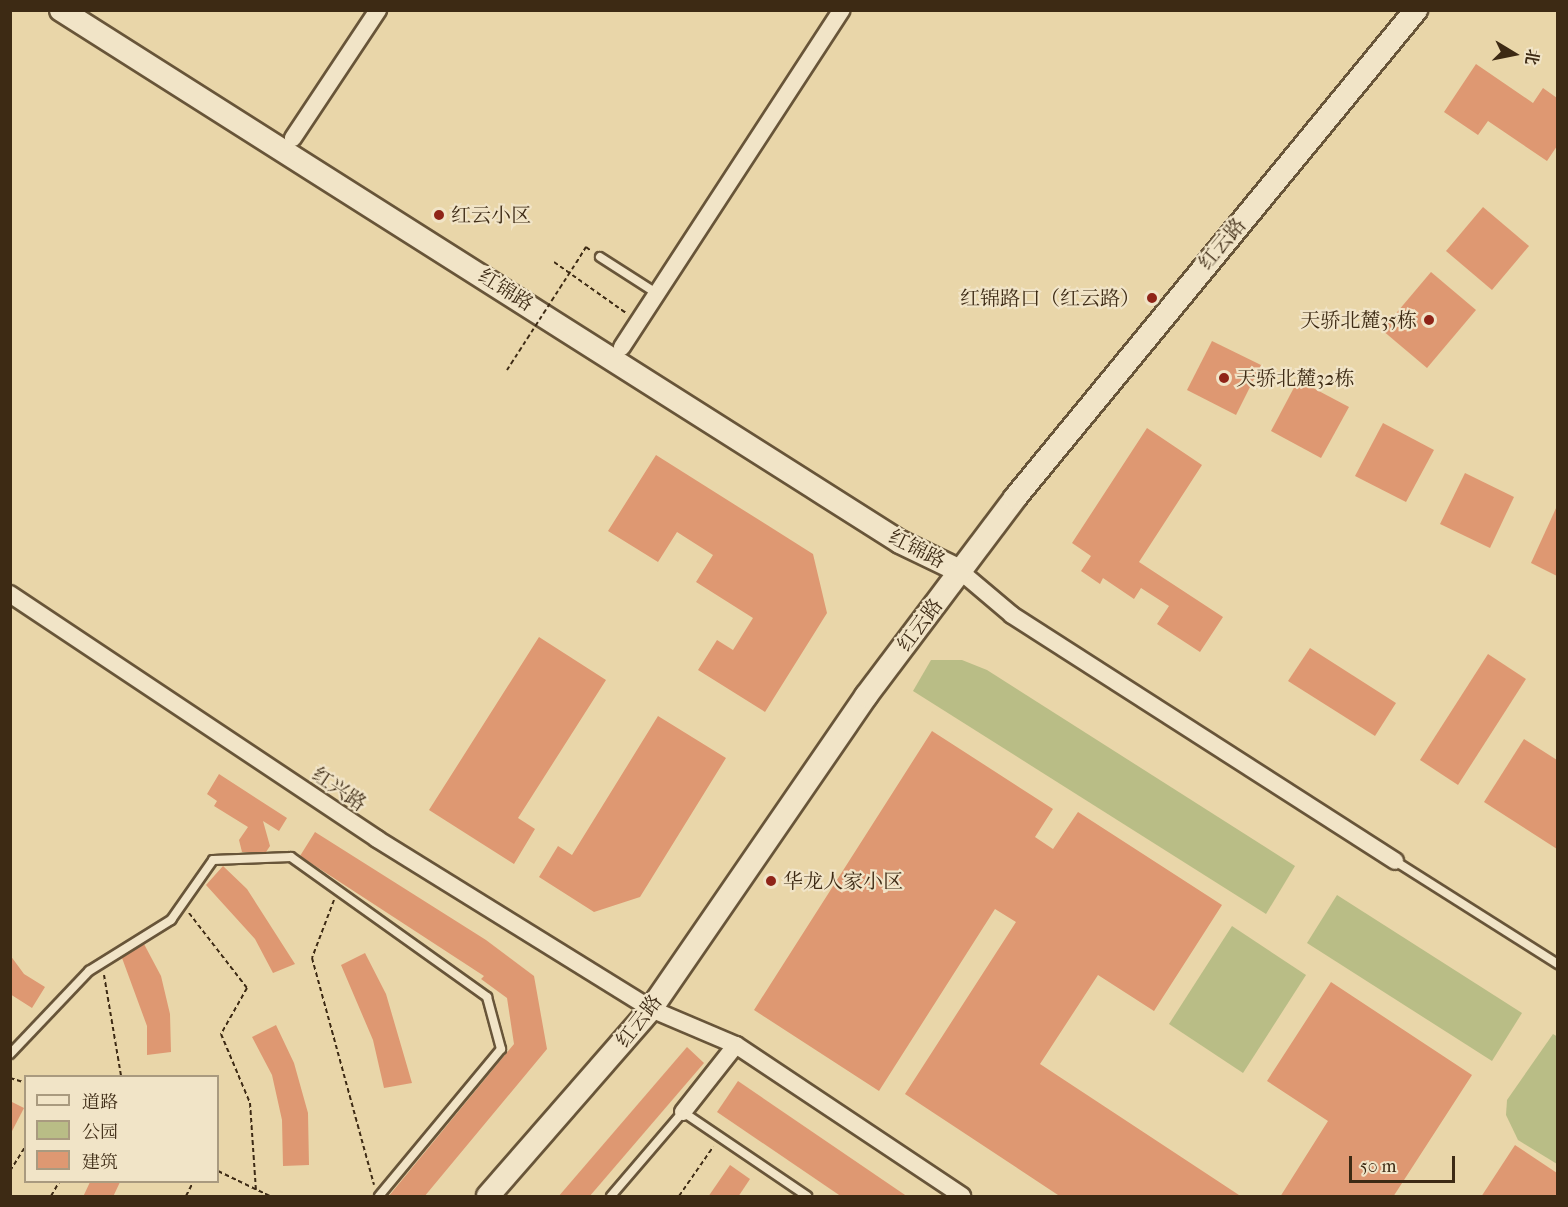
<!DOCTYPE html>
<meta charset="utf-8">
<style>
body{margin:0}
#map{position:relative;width:1568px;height:1207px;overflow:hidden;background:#e9d6a9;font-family:"IM FELL French Canon","Noto Serif SC",serif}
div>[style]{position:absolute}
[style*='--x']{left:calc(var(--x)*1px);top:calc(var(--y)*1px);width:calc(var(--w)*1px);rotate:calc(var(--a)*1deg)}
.green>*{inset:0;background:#b9bd86}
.building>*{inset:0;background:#de9872}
.path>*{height:2px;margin-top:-1px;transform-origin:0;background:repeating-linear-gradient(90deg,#3d2a14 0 4.5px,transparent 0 7.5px)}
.roads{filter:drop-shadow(2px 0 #685539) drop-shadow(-2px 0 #685539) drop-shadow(0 2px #685539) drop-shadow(0 -2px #685539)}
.lane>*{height:8px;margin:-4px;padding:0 4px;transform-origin:4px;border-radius:4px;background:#f1e4c7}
.street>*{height:16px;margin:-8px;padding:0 8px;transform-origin:8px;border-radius:8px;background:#f1e4c7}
.secondary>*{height:22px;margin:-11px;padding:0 11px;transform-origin:11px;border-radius:11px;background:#f1e4c7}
.path-bridge>*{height:2px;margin-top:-1px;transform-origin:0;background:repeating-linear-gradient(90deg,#3d2a14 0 4.5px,transparent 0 7.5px)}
.dots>*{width:16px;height:16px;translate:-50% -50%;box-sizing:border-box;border:3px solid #f1e4c7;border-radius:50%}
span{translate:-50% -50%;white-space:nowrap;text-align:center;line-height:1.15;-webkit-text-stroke:4.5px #f1e4c7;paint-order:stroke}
.poi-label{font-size:20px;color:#3d2a14}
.left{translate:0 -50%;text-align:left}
.right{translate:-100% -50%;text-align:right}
.street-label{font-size:20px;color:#3d2a14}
.frame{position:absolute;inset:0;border:12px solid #3d2a14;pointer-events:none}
.legend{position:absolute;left:24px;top:1075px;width:195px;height:108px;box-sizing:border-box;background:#f1e4c7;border:2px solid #a99a7f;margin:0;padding:8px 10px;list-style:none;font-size:18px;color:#3d2a14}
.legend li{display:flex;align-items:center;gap:12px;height:30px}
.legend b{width:30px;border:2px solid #a99a7f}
.north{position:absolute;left:1484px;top:24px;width:60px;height:60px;-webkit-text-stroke:4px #f1e4c7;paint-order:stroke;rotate:100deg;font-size:16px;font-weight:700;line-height:24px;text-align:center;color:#3d2a14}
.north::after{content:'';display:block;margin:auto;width:21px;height:27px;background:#3d2a14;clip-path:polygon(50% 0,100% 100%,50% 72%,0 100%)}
.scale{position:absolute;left:1349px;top:1156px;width:106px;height:27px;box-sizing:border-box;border:3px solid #3d2a14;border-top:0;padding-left:8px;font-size:18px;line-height:21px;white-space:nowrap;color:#3d2a14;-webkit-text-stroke:4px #f1e4c7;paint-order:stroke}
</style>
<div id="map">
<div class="green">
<i style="clip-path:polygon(931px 660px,962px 660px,987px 670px,1295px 866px,1266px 914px,913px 691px)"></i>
<i style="clip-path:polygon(1337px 895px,1522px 1013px,1492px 1061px,1307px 943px)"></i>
<i style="clip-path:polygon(1232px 926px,1306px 975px,1243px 1073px,1169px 1024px)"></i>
<i style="clip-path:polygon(1553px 1034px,1558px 1037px,1557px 1164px,1518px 1140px,1506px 1115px,1507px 1100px)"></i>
</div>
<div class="building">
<i style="clip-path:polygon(1476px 64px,1533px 103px,1543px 88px,1557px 98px,1557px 146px,1547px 161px,1488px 121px,1478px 135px,1444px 112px)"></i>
<i style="clip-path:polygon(1483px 207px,1529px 246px,1492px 290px,1446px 251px)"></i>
<i style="clip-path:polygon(1431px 272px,1476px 310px,1427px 368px,1382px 330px)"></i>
<i style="clip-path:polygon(1212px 341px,1261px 365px,1236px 415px,1187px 390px)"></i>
<i style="clip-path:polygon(1298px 380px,1349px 407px,1321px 458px,1271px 431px)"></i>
<i style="clip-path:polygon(1383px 423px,1434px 450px,1406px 502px,1355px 476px)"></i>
<i style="clip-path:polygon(1147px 428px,1202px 465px,1139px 562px,1223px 617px,1200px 652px,1157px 624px,1169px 606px,1141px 588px,1134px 599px,1103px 578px,1100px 584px,1081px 571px,1091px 556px,1072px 543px)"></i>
<i style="clip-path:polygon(656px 455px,813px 554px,827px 613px,765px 712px,698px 670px,717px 640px,733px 650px,753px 618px,696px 582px,713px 555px,677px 532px,658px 562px,608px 531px)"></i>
<i style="clip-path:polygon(1465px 473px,1514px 497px,1490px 548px,1440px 524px)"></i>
<i style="clip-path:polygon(1557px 506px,1557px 576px,1531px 563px)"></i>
<i style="clip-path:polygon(539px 637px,606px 680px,518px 818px,535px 829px,514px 864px,429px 810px)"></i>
<i style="clip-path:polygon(1310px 648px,1396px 703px,1375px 736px,1288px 681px)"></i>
<i style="clip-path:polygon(1488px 654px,1526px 679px,1458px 785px,1420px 760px)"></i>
<i style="clip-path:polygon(658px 716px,726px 758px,640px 897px,594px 912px,539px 877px,558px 846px,572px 855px)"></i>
<i style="clip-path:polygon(932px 731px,1053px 809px,1035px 837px,1053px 849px,1078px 812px,1222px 905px,1154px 1011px,1098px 975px,1040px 1064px,1242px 1197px,1061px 1197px,905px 1094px,1016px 922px,995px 909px,879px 1091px,754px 1010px)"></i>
<i style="clip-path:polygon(1524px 739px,1557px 760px,1557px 849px,1484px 802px)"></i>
<i style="clip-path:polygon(219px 774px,287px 818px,279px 831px,263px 821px,270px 846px,266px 852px,242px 852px,239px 840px,248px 827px,214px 806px,217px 801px,207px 794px)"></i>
<i style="clip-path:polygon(315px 832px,486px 940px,534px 976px,547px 1049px,424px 1197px,388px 1197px,514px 1044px,507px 998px,481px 979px,484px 976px,300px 856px)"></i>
<i style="clip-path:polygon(223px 866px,247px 889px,295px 964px,273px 973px,255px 939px,206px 885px)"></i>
<i style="clip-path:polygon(144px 944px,161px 976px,170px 1014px,171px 1052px,147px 1055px,147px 1026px,122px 958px)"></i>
<i style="clip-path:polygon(365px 953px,386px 994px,412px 1083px,384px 1088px,373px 1040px,341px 965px)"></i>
<i style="clip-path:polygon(10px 955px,24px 974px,45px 987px,32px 1008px,10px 994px)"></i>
<i style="clip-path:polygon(1331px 982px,1472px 1075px,1393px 1197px,1280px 1197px,1328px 1121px,1267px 1081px)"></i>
<i style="clip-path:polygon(276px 1025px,294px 1063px,308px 1113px,309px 1165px,283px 1166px,282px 1120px,272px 1075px,252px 1037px)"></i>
<i style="clip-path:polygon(687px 1047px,704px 1063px,589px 1197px,558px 1197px)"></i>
<i style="clip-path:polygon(738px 1081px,908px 1197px,842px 1197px,717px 1112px)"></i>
<i style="clip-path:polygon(10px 1101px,24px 1108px,10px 1135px)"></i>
<i style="clip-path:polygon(1515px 1145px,1557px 1173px,1557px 1197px,1481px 1197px)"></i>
<i style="clip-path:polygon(730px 1165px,750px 1179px,738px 1197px,708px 1197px)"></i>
<i style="clip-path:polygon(90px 1182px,120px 1182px,113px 1197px,83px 1197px)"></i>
</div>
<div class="path">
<i style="--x:554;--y:262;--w:88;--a:35.3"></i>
<i style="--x:576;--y:263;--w:19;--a:-58"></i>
<i style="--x:586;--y:247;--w:5;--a:37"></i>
<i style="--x:334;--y:900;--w:62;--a:110.8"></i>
<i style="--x:312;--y:958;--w:235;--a:74.7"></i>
<i style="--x:189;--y:913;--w:95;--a:52.3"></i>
<i style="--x:247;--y:988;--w:53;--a:119.5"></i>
<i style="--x:221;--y:1034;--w:75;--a:67.2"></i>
<i style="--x:250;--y:1103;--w:87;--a:86.1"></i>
<i style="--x:104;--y:975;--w:102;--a:80.4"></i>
<i style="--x:10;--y:1078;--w:17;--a:17"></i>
<i style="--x:10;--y:1171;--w:31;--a:-58"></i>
<i style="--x:218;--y:1171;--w:58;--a:25.7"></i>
<i style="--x:51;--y:1196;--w:16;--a:-60"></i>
<i style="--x:186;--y:1196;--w:16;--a:-63"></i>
<i style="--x:679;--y:1196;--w:60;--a:-55.2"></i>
</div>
<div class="roads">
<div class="lane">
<i style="--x:600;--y:257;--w:67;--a:32.7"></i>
<i style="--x:1395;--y:861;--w:193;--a:32.3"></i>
<i style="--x:10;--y:1054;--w:115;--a:-46.4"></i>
<i style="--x:89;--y:971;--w:97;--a:-31.9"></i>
<i style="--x:171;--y:920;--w:73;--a:-55"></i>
<i style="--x:213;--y:860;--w:78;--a:-2.2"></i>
<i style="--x:291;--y:857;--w:241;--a:35.5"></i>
<i style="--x:487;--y:997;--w:54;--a:74.9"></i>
<i style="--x:501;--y:1049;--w:191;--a:129.7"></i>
<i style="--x:611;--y:1196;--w:111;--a:-49.4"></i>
<i style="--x:683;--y:1112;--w:150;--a:34.1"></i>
</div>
<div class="street">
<i style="--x:293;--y:138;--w:154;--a:-56.4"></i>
<i style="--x:622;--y:347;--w:402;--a:-56.9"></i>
<i style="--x:960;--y:571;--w:68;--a:40.2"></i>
<i style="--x:1012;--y:615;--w:455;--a:32.7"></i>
<i style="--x:10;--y:594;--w:441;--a:33.7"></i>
<i style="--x:377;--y:839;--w:322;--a:31.8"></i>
<i style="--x:651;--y:1009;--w:92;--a:23"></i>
<i style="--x:736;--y:1045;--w:272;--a:33.7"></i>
<i style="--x:683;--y:1112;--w:85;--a:-51.7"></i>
</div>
<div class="secondary">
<i style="--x:61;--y:10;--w:993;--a:32.38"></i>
<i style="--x:900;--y:542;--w:67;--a:25.8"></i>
<i style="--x:488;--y:1196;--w:248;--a:-48.9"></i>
<i style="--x:651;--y:1009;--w:380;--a:-55.5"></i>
<i style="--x:866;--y:696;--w:248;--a:-53"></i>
<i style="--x:1015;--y:498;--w:632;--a:-50.59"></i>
</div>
</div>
<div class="path-bridge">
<i style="--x:507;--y:370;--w:127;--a:-57.2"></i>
</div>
<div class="dots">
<i style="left:439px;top:215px;background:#8f2418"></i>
<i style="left:1152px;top:298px;background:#8f2418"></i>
<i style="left:1429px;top:320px;background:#8f2418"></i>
<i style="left:1224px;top:378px;background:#8f2418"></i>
<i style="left:771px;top:881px;background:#8f2418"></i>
</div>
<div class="poi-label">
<span class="left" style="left:451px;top:215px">红云小区</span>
<span class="right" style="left:1140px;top:298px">红锦路口（红云路）</span>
<span class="right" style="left:1417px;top:320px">天骄北麓35栋</span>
<span class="left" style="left:1236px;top:378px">天骄北麓32栋</span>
<span class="left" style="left:783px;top:881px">华龙人家小区</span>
</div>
<div class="street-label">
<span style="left:1222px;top:244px;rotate:-50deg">红云路</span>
<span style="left:506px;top:290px;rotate:32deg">红锦路</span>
<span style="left:917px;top:549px;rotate:27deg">红锦路</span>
<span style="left:920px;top:625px;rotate:-53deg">红云路</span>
<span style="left:339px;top:789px;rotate:34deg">红兴路</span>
<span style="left:639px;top:1021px;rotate:-52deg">红云路</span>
</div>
<div class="frame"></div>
<ul class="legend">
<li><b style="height:8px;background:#f1e4c7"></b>道路</li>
<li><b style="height:16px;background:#b9bd86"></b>公园</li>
<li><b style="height:16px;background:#de9872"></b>建筑</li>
</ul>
<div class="north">北</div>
<div class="scale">50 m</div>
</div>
